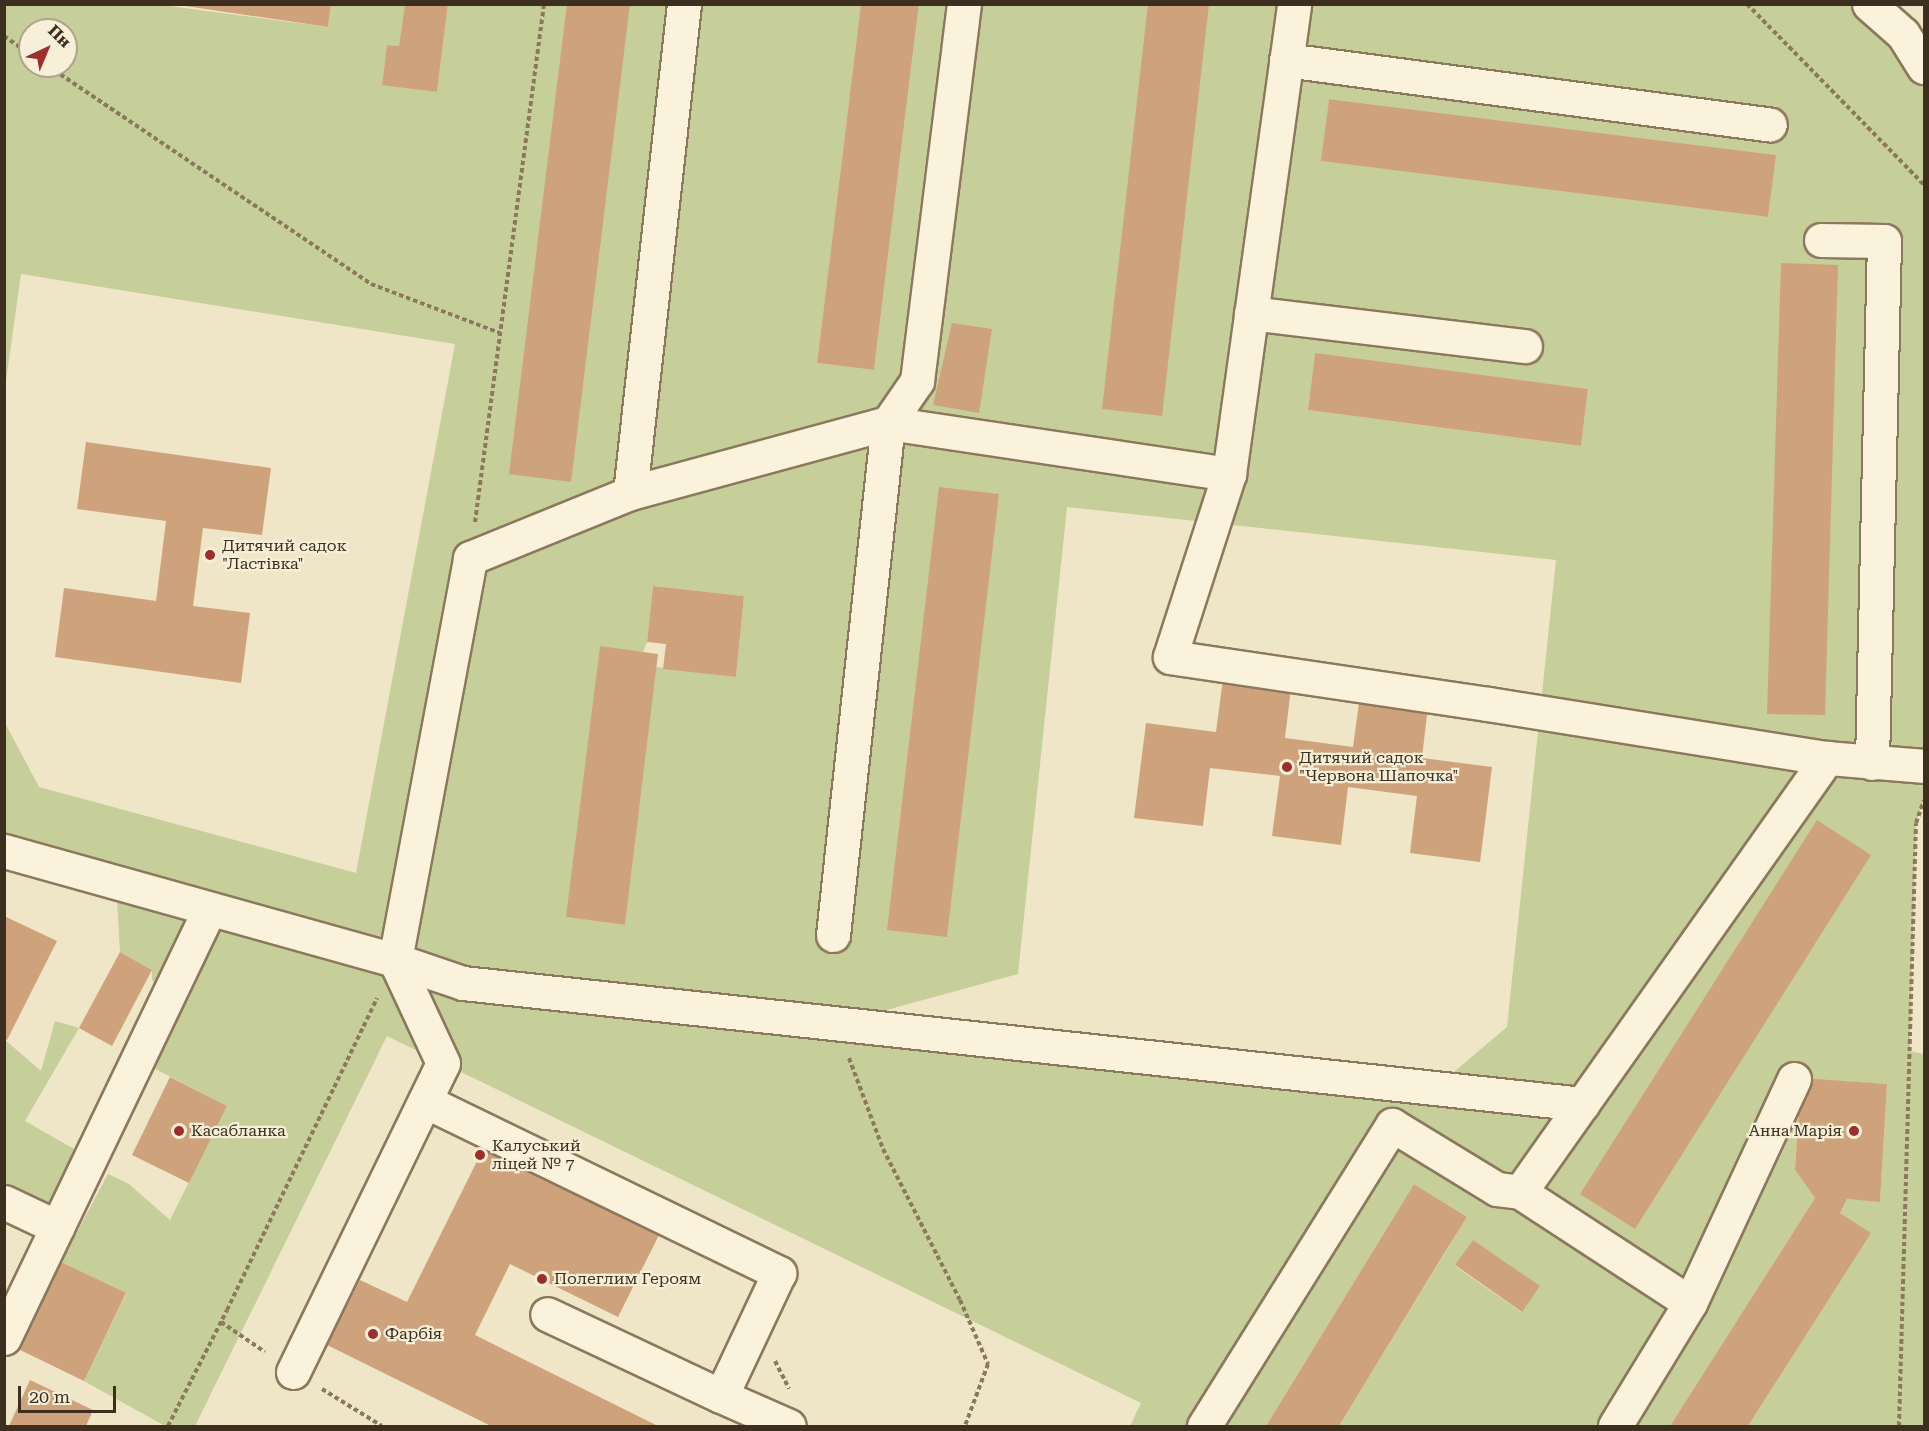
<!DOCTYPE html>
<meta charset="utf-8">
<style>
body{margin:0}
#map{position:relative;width:1929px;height:1431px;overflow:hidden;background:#efe5c7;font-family:"Roboto Serif",serif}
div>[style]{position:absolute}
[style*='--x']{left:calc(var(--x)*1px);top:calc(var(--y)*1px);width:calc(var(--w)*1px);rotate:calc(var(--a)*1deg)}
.green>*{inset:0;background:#c6ce9a}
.building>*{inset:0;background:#cea37c}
.path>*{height:4px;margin-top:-2px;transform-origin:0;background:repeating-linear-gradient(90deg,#8c785c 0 4.5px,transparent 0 7.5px)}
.roads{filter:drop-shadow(2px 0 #8c785c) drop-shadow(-2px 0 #8c785c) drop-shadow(0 2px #8c785c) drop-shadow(0 -2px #8c785c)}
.minor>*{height:33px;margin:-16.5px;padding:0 16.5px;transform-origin:16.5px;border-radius:16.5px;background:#faf2db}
.dots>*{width:16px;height:16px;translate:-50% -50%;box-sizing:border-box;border:3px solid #f7efd7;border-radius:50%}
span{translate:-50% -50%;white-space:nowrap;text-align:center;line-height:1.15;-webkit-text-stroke:4.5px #f7efd7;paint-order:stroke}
.poi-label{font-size:16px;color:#3c2f20}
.left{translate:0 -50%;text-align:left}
.right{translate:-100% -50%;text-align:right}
.frame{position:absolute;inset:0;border:6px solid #3c2f20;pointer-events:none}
.north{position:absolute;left:18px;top:18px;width:60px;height:60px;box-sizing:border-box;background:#f7efd7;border:2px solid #aca28e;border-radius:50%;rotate:44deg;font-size:16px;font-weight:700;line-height:24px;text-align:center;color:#3c2f20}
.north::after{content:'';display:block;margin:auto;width:21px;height:27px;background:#9c2f2a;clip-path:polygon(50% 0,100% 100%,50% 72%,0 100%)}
.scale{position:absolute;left:18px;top:1386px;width:98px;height:27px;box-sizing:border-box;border:3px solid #3c2f20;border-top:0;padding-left:8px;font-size:18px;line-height:21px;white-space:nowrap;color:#3c2f20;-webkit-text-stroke:4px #f7efd7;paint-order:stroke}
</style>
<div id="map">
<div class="green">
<i style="clip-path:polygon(evenodd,5px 5px,162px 5px,328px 27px,331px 5px,405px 5px,399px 46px,387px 45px,382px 84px,437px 92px,448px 5px,861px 5px,817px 363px,874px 370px,919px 5px,1869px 5px,1924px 67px,1924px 800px,1916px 823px,1910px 1051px,1924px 1054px,1924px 1426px,1748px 1426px,1870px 1233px,1840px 1213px,1847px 1199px,1880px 1201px,1887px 1084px,1801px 1079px,1795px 1170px,1815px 1198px,1670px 1426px,1339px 1426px,1467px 1217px,1414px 1184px,1266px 1426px,1130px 1426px,1141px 1403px,387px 1036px,195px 1426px,165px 1426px,84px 1381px,126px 1294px,61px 1262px,108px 1174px,129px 1184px,170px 1220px,227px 1106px,138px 1060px,168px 996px,152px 980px,152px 970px,120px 952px,116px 883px,5px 851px,5px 723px,39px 787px,356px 873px,455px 344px,21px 274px,5px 388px,5px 5px,30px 30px,66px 30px,66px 66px,30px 66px,30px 30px,5px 5px,1329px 99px,1775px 155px,1768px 217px,1322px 161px,1329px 99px,5px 5px,1315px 354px,1588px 389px,1581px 446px,1308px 410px,1315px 354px,5px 5px,1067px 507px,1556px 560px,1507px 1027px,1435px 1088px,839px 1023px,1018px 974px,1067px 507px,5px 5px,653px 586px,744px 596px,736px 677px,656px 667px,625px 925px,567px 917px,600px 647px,643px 652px,647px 642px,653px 586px,5px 5px,1473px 1240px,1539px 1286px,1521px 1312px,1455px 1266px,1473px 1240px)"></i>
<i style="clip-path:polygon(55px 1021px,79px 1028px,25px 1121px,90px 1158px,57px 1227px,5px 1202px,4px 1039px,41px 1071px)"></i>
</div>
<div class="building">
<i style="clip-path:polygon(172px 4px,331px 4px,328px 27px)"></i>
<i style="clip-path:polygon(405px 4px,448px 4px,437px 92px,382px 85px,387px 45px,399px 46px)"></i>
<i style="clip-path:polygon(567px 4px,630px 4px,571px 482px,509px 474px)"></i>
<i style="clip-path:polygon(861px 4px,919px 4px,874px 370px,817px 363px)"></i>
<i style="clip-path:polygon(1148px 4px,1209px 4px,1162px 416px,1102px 409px)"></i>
<i style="clip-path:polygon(1329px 99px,1776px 155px,1768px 217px,1321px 161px)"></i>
<i style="clip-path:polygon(1781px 263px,1838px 265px,1825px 715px,1767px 714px)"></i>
<i style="clip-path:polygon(952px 323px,992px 329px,979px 413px,933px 405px)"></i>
<i style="clip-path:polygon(1315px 353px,1588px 389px,1581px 446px,1308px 410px)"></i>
<i style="clip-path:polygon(86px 442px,271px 468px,262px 535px,203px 528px,193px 606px,250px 613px,241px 683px,55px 657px,64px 588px,156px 601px,166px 521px,77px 509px)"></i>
<i style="clip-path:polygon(939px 487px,999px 494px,947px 937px,887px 930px)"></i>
<i style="clip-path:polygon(653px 586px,744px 596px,736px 677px,663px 669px,666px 644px,647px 642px)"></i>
<i style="clip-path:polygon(600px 646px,658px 654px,625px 925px,566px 917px)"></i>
<i style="clip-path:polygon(1224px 671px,1292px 680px,1285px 738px,1353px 747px,1361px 688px,1429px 697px,1422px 758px,1492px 767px,1480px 862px,1410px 853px,1417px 796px,1348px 787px,1341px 845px,1272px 836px,1280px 776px,1210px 768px,1203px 826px,1134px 818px,1146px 723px,1216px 732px)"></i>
<i style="clip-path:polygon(1817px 820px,1871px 855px,1635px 1229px,1580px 1194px)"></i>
<i style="clip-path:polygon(4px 916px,57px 941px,7px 1040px,4px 1039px)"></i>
<i style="clip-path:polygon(120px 952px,152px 970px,112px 1046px,79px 1028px)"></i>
<i style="clip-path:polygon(170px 1077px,227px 1106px,189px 1183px,132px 1155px)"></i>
<i style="clip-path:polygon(1801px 1078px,1887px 1084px,1880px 1202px,1847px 1199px,1840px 1213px,1871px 1233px,1748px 1426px,1670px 1426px,1815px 1198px,1795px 1170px)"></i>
<i style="clip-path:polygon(487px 1141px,662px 1229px,618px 1317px,510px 1264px,475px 1335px,658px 1426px,491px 1426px,327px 1345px,360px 1280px,407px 1302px)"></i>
<i style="clip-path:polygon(1414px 1184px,1467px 1217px,1442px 1257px,1339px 1426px,1266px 1426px)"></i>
<i style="clip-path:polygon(1473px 1240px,1540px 1286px,1522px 1312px,1455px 1265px)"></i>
<i style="clip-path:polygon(61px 1262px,126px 1293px,84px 1381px,18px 1349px)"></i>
<i style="clip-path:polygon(30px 1380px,93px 1410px,86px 1426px,9px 1426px)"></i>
</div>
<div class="path">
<i style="--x:1747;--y:4;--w:253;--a:45.6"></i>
<i style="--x:4;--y:36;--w:32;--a:35"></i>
<i style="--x:48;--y:66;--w:390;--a:34"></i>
<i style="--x:371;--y:284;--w:138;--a:20.8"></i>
<i style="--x:475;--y:522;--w:523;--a:-82.41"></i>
<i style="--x:849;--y:1058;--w:97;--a:69.5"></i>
<i style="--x:883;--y:1149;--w:169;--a:63"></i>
<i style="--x:960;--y:1300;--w:70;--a:66.4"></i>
<i style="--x:988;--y:1364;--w:66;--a:110.4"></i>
<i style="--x:221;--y:1322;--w:53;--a:34.3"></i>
<i style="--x:775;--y:1361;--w:31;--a:63"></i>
<i style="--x:322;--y:1389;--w:70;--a:31.7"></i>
<i style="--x:168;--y:1426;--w:130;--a:-63"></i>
<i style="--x:227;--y:1310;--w:346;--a:-64.3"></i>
<i style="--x:1899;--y:1426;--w:603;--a:-88.39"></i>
<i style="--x:1916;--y:823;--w:24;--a:-71"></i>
</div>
<div class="roads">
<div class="minor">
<i style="--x:1869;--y:4;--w:45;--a:41.4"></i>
<i style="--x:1903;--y:34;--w:39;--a:58"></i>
<i style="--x:1286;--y:60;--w:488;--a:7.6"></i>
<i style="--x:1821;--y:240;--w:63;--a:0.9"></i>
<i style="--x:1884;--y:241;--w:522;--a:91.32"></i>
<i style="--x:1251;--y:313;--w:276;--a:6.9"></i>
<i style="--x:1229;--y:474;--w:192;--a:107.9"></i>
<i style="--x:1170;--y:657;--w:321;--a:8.4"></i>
<i style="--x:1488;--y:704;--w:343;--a:9.1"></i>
<i style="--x:630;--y:493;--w:492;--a:-83.7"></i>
<i style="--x:4;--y:851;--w:406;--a:15.6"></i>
<i style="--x:395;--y:960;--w:409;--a:-79.4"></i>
<i style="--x:470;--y:558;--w:173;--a:-22.1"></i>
<i style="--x:630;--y:493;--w:267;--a:-15.2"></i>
<i style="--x:888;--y:423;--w:345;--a:8.5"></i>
<i style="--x:1229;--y:474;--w:474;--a:-82.1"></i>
<i style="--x:833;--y:935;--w:515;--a:-83.87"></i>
<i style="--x:888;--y:423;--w:51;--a:-55.4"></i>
<i style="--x:917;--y:381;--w:380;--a:-82.9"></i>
<i style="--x:395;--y:960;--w:72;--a:18.7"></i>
<i style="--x:463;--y:983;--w:1126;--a:6.17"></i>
<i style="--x:425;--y:1101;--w:394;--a:25.9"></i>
<i style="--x:779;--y:1273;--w:136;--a:115.2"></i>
<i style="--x:721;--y:1396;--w:192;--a:-154.8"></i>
<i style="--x:1520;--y:1192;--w:532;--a:-54.73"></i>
<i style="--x:1827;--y:758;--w:97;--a:4.7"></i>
<i style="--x:4;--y:1202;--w:59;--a:25.3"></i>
<i style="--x:1690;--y:1303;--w:247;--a:-65.1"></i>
<i style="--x:4;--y:1338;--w:475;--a:-64.4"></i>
<i style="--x:293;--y:1372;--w:343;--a:-64.1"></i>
<i style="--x:443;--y:1063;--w:114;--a:-115"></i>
<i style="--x:721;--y:1396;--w:74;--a:23.8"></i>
<i style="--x:1204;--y:1426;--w:355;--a:-58"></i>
<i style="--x:1392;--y:1125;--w:123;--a:31.4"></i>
<i style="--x:1497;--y:1189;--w:23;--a:7"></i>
<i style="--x:1520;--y:1192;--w:203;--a:33.1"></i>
<i style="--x:1690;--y:1303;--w:144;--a:121.4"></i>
</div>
</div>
<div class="dots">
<i style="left:210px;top:555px;background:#9c2f2a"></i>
<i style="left:1287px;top:767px;background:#9c2f2a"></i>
<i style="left:179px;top:1131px;background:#9c2f2a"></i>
<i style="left:1854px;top:1131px;background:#9c2f2a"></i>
<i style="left:480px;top:1155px;background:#9c2f2a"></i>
<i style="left:542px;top:1279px;background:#9c2f2a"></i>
<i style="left:373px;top:1334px;background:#9c2f2a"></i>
</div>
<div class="poi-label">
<span class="left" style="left:222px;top:555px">Дитячий садок<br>"Ластівка"</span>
<span class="left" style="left:1299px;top:767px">Дитячий садок<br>"Червона Шапочка"</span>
<span class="left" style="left:191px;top:1131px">Касабланка</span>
<span class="right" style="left:1842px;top:1131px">Анна Марія</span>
<span class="left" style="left:492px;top:1155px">Калуський<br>ліцей № 7</span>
<span class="left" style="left:554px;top:1279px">Полеглим Героям</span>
<span class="left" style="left:385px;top:1334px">Фарбія</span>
</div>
<div class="frame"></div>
<div class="north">Пн</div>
<div class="scale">20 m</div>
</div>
